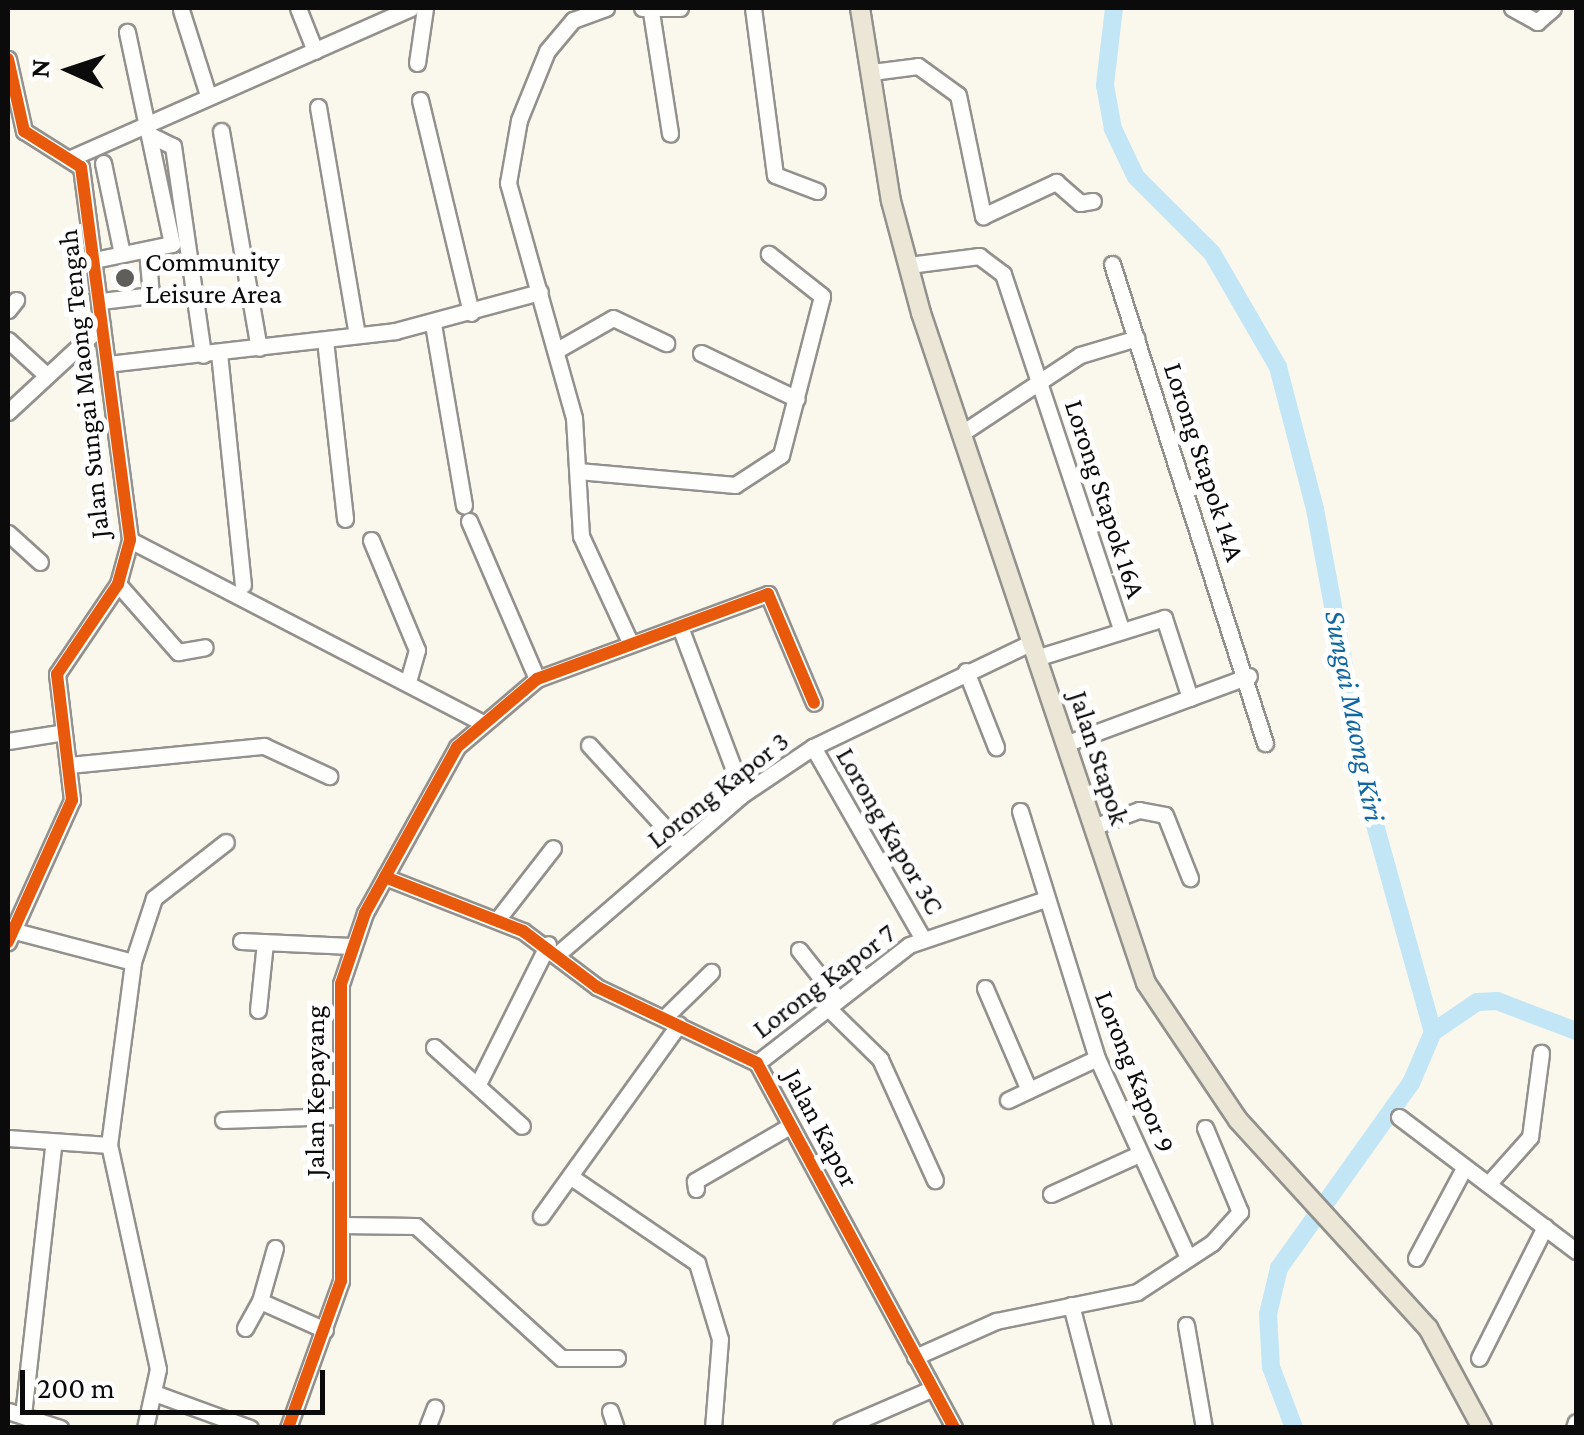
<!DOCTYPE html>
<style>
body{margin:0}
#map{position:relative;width:1584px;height:1435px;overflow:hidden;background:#faf7ed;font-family:"Crimson Pro",serif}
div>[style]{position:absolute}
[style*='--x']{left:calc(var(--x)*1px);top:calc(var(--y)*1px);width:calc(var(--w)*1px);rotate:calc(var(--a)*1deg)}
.river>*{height:18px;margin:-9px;padding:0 9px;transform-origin:9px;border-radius:9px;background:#c2e6f6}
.roads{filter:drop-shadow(2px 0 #93918d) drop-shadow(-2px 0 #93918d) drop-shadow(0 2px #93918d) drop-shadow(0 -2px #93918d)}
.minor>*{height:15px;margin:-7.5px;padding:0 7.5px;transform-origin:7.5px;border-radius:7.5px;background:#fefefc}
.major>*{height:18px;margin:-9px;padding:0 9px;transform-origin:9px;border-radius:9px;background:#ece6d6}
.cycleway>*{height:12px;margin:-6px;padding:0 6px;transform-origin:6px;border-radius:6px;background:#e8590c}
.dots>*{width:28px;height:28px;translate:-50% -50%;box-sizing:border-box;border:5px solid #fff;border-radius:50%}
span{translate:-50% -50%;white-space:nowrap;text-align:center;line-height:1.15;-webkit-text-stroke:10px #fff;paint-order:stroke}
.poi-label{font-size:28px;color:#0b0b0b}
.left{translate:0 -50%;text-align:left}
.street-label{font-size:28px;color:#0b0b0b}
.water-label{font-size:30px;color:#0e66a2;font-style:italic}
.frame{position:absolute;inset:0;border:10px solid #0b0b0b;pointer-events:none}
.north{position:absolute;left:20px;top:20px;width:100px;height:100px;-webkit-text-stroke:8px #fff;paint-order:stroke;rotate:273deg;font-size:28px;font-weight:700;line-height:40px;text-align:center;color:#0b0b0b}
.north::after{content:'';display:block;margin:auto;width:35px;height:45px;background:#0b0b0b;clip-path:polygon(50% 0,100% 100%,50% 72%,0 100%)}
.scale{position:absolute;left:20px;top:1370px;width:305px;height:45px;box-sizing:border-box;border:5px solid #0b0b0b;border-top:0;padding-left:12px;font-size:30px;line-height:35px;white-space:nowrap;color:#0b0b0b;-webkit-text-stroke:8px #fff;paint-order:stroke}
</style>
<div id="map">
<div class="river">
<i style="--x:1114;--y:8;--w:78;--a:96.7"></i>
<i style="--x:1105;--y:85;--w:45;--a:79.7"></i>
<i style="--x:1113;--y:129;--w:53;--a:64.4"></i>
<i style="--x:1136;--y:177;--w:107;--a:45"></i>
<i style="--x:1212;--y:253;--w:132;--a:59.9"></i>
<i style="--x:1278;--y:367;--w:147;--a:75.4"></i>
<i style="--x:1315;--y:509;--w:303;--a:79.5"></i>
<i style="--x:1370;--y:807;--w:234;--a:74.4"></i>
<i style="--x:1433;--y:1032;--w:56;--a:113.3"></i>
<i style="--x:1411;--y:1083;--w:227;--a:125.5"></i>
<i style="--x:1279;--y:1268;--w:47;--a:103.4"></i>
<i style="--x:1268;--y:1314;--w:53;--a:86.8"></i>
<i style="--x:1271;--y:1367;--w:65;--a:69.3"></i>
<i style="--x:1433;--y:1032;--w:53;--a:-34.3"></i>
<i style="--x:1477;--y:1002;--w:20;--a:-3"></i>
<i style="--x:1497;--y:1001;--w:85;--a:20.8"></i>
</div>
<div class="roads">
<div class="minor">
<i style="--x:298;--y:8;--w:46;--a:68.4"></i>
<i style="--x:606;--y:8;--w:35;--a:160"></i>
<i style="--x:573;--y:20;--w:40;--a:130"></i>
<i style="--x:547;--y:51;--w:74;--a:112.1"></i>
<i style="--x:519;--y:120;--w:64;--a:99.9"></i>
<i style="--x:508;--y:183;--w:244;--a:74.3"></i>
<i style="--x:574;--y:418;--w:118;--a:86.6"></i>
<i style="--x:581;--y:536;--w:119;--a:65.2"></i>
<i style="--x:642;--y:8;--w:38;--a:0"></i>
<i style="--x:753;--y:8;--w:168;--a:82.5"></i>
<i style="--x:775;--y:175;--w:45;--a:20.9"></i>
<i style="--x:1512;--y:8;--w:29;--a:29"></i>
<i style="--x:1537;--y:22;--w:21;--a:-41"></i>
<i style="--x:181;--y:10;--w:89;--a:72.4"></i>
<i style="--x:651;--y:12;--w:123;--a:81.1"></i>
<i style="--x:8;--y:59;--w:74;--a:77.5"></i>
<i style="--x:24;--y:131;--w:67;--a:32.3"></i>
<i style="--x:81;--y:167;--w:376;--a:82.5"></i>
<i style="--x:130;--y:540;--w:46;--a:105.3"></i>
<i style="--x:118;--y:584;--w:109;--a:124.1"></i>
<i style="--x:57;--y:674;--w:127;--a:83.2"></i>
<i style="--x:72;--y:800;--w:156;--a:114.3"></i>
<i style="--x:417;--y:63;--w:56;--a:-81.7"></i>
<i style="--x:872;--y:72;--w:46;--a:-7.4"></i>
<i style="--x:918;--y:66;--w:49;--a:35.9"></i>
<i style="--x:958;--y:95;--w:124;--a:78.3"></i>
<i style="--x:983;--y:216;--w:81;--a:-25"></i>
<i style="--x:1056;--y:182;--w:32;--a:41"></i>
<i style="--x:1080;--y:203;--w:13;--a:-9"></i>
<i style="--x:420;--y:100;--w:219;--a:76.5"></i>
<i style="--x:318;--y:107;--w:231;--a:80.3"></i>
<i style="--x:221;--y:131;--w:220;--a:80.1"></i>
<i style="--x:150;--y:135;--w:25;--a:26"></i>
<i style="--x:173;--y:146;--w:211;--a:81.8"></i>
<i style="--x:73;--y:157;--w:369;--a:-23.8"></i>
<i style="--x:103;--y:163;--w:93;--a:78.2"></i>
<i style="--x:99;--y:259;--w:75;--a:-11.6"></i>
<i style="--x:172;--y:244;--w:217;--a:-102"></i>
<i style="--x:1112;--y:264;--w:503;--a:72.29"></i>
<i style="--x:909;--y:265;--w:71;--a:-7.3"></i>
<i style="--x:979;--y:256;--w:30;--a:37"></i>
<i style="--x:1003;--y:274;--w:374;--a:71.6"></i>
<i style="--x:101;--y:301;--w:50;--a:-6.8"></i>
<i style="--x:151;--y:295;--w:45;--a:-95.1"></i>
<i style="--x:8;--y:310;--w:13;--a:-51"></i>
<i style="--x:433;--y:324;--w:184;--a:80.3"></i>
<i style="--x:8;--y:340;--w:50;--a:42.6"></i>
<i style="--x:325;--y:340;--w:180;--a:83.6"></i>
<i style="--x:557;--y:350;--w:64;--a:-29.7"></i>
<i style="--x:613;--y:318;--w:59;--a:25.3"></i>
<i style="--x:219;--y:353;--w:233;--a:84.1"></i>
<i style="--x:701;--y:353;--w:106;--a:25.6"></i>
<i style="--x:107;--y:364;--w:290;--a:-6.5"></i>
<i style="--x:395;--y:331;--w:150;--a:-15.1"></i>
<i style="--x:8;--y:412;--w:128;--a:-42.8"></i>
<i style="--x:962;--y:433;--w:141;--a:-33.5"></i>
<i style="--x:1080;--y:355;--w:59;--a:-16.6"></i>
<i style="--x:578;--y:471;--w:158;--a:5.1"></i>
<i style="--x:735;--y:485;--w:55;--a:-33.1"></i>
<i style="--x:781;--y:455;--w:164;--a:-75.5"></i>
<i style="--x:822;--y:296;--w:68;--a:-141.6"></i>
<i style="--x:469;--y:521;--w:172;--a:66.7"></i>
<i style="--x:8;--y:533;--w:43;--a:42.2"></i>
<i style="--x:130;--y:540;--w:393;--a:27.4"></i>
<i style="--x:371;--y:540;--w:119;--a:67.3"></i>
<i style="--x:417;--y:650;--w:29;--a:106"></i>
<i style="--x:118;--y:584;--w:91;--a:48.6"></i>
<i style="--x:178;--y:652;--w:27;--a:-10"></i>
<i style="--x:680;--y:627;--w:178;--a:69.3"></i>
<i style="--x:1039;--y:657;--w:131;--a:-17.3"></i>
<i style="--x:1164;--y:618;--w:84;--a:72"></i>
<i style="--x:966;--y:671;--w:82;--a:68.5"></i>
<i style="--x:8;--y:741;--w:52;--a:-8.9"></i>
<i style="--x:1065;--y:744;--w:196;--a:-20.3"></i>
<i style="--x:589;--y:745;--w:137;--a:47.4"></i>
<i style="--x:813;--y:747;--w:221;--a:60.2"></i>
<i style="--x:69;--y:765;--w:196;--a:-5.6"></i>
<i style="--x:264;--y:746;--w:72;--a:24.8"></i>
<i style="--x:1020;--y:811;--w:259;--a:72.7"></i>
<i style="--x:1097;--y:1058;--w:220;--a:65.5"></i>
<i style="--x:1093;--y:827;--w:49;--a:-20.3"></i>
<i style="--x:1139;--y:810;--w:26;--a:11"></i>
<i style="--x:1165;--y:815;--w:68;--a:68.4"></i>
<i style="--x:385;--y:877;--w:148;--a:21.4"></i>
<i style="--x:523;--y:931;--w:93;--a:37.1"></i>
<i style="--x:597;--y:987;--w:177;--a:25.4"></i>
<i style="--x:757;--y:1063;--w:415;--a:61.6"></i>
<i style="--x:497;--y:920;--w:91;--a:-52.1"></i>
<i style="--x:11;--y:930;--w:126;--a:14.7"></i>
<i style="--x:241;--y:941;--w:110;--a:2.6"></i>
<i style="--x:799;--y:950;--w:61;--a:51.6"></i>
<i style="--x:560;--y:952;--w:242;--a:-40.8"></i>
<i style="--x:743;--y:794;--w:84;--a:-33.9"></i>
<i style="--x:813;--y:747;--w:243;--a:-25.6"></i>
<i style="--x:985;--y:988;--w:111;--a:66.7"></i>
<i style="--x:828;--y:1008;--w:73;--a:44.4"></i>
<i style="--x:880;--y:1059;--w:133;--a:65.6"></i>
<i style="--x:258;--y:1010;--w:68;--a:-84.1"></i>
<i style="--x:664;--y:1018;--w:66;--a:-44.4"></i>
<i style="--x:434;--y:1047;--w:118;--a:41.9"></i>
<i style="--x:757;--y:1063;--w:192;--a:-37.8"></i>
<i style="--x:909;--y:945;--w:145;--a:-18.6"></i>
<i style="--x:479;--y:1082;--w:154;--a:-63.4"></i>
<i style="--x:1008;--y:1100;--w:98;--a:-25.3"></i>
<i style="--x:1399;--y:1117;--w:222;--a:37.1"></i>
<i style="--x:223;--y:1120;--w:114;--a:-2"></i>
<i style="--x:8;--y:1138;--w:101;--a:4"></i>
<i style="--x:574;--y:1179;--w:149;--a:34.3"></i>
<i style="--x:697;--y:1263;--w:79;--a:73.2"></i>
<i style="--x:720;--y:1339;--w:89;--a:94.5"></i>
<i style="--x:1489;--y:1183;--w:62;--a:-48.3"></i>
<i style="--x:1530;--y:1137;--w:85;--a:-82.5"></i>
<i style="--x:696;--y:1189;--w:8;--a:-97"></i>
<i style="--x:695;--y:1181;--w:110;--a:-30.1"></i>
<i style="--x:1051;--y:1194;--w:97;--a:-24.4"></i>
<i style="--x:541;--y:1216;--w:236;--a:-54.3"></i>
<i style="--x:341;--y:1225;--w:75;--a:0.8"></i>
<i style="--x:416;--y:1226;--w:196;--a:42.3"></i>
<i style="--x:561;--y:1358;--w:56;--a:0"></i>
<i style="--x:1416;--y:1258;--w:102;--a:-61.9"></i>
<i style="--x:260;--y:1301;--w:55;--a:-74.2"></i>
<i style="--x:1071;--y:1305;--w:127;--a:75.4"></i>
<i style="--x:1186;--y:1325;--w:105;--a:80.1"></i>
<i style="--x:245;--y:1328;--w:31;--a:-61"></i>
<i style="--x:260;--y:1301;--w:71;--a:24"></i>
<i style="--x:915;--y:1357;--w:89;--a:-24"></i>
<i style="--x:996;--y:1321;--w:144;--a:-11.6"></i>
<i style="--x:1137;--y:1292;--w:90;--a:-33.2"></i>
<i style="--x:1212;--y:1243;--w:42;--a:-47.9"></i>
<i style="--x:1240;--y:1212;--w:91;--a:-112.6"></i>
<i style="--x:1479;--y:1358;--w:147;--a:-63.3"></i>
<i style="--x:157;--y:1394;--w:99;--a:20.1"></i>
<i style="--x:8;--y:1411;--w:55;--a:18.1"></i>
<i style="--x:610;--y:1411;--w:18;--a:71"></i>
<i style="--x:23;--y:1415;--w:271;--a:-83.6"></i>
<i style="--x:145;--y:1428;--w:60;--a:-77.6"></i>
<i style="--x:158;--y:1369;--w:229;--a:-102.3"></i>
<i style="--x:109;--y:1145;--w:185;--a:-82.5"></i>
<i style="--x:133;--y:962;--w:67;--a:-71.8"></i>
<i style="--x:154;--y:898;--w:91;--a:-37.9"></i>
<i style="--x:288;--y:1428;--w:156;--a:-70.2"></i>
<i style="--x:341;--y:1281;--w:297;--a:-90"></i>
<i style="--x:341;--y:984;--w:75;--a:-71.3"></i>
<i style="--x:365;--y:913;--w:190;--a:-61"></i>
<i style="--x:457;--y:747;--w:105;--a:-40.4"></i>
<i style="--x:537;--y:679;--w:246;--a:-20.2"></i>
<i style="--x:768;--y:594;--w:118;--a:67.1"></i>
<i style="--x:427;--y:1428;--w:22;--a:-69"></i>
<i style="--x:841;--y:1428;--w:98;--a:-23.4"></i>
<i style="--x:1574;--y:1428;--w:6;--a:-72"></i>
</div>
<div class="major">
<i style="--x:860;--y:8;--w:195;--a:80.9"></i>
<i style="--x:891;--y:201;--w:116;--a:75"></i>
<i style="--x:921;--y:313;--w:707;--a:71.44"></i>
<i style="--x:1146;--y:983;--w:165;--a:56.1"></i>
<i style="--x:1238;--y:1120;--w:282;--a:47.6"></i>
<i style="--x:1428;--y:1328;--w:114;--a:61.6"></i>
</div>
</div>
<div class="cycleway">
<i style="--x:8;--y:59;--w:74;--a:77.5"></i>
<i style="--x:24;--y:131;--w:67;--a:32.3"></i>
<i style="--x:81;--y:167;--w:376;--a:82.5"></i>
<i style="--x:130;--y:540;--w:46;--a:105.3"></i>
<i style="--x:118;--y:584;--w:109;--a:124.1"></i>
<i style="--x:57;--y:674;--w:127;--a:83.2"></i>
<i style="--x:72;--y:800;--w:156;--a:114.3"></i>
<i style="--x:385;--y:877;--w:148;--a:21.4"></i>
<i style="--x:523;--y:931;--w:93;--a:37.1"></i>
<i style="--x:597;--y:987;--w:177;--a:25.4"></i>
<i style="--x:757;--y:1063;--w:415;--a:61.6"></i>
<i style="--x:288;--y:1428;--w:156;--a:-70.2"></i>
<i style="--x:341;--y:1281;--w:297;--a:-90"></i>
<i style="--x:341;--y:984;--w:75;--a:-71.3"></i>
<i style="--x:365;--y:913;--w:190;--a:-61"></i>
<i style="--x:457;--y:747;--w:105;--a:-40.4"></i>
<i style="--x:537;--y:679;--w:246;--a:-20.2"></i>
<i style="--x:768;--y:594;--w:118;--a:67.1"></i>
</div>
<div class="dots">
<i style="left:125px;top:278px;background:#5f5e5a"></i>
</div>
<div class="poi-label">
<span class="left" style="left:145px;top:278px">Community<br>Leisure Area</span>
</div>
<div class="street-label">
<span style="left:84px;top:384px;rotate:-96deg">Jalan Sungai Maong Tengah</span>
<span style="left:1204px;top:462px;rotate:72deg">Lorong Stapok 14A</span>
<span style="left:1105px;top:499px;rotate:72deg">Lorong Stapok 16A</span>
<span style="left:1099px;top:758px;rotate:72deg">Jalan Stapok</span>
<span style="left:718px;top:790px;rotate:-38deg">Lorong Kapor 3</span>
<span style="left:890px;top:831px;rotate:60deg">Lorong Kapor 3C</span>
<span style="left:824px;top:981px;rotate:-37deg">Lorong Kapor 7</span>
<span style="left:1135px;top:1072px;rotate:68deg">Lorong Kapor 9</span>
<span style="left:315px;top:1091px;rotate:-90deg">Jalan Kepayang</span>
<span style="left:821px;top:1128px;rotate:62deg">Jalan Kapor</span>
</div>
<div class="water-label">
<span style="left:1355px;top:716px;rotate:79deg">Sungai Maong Kiri</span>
</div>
<div class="frame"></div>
<div class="north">N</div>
<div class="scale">200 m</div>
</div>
